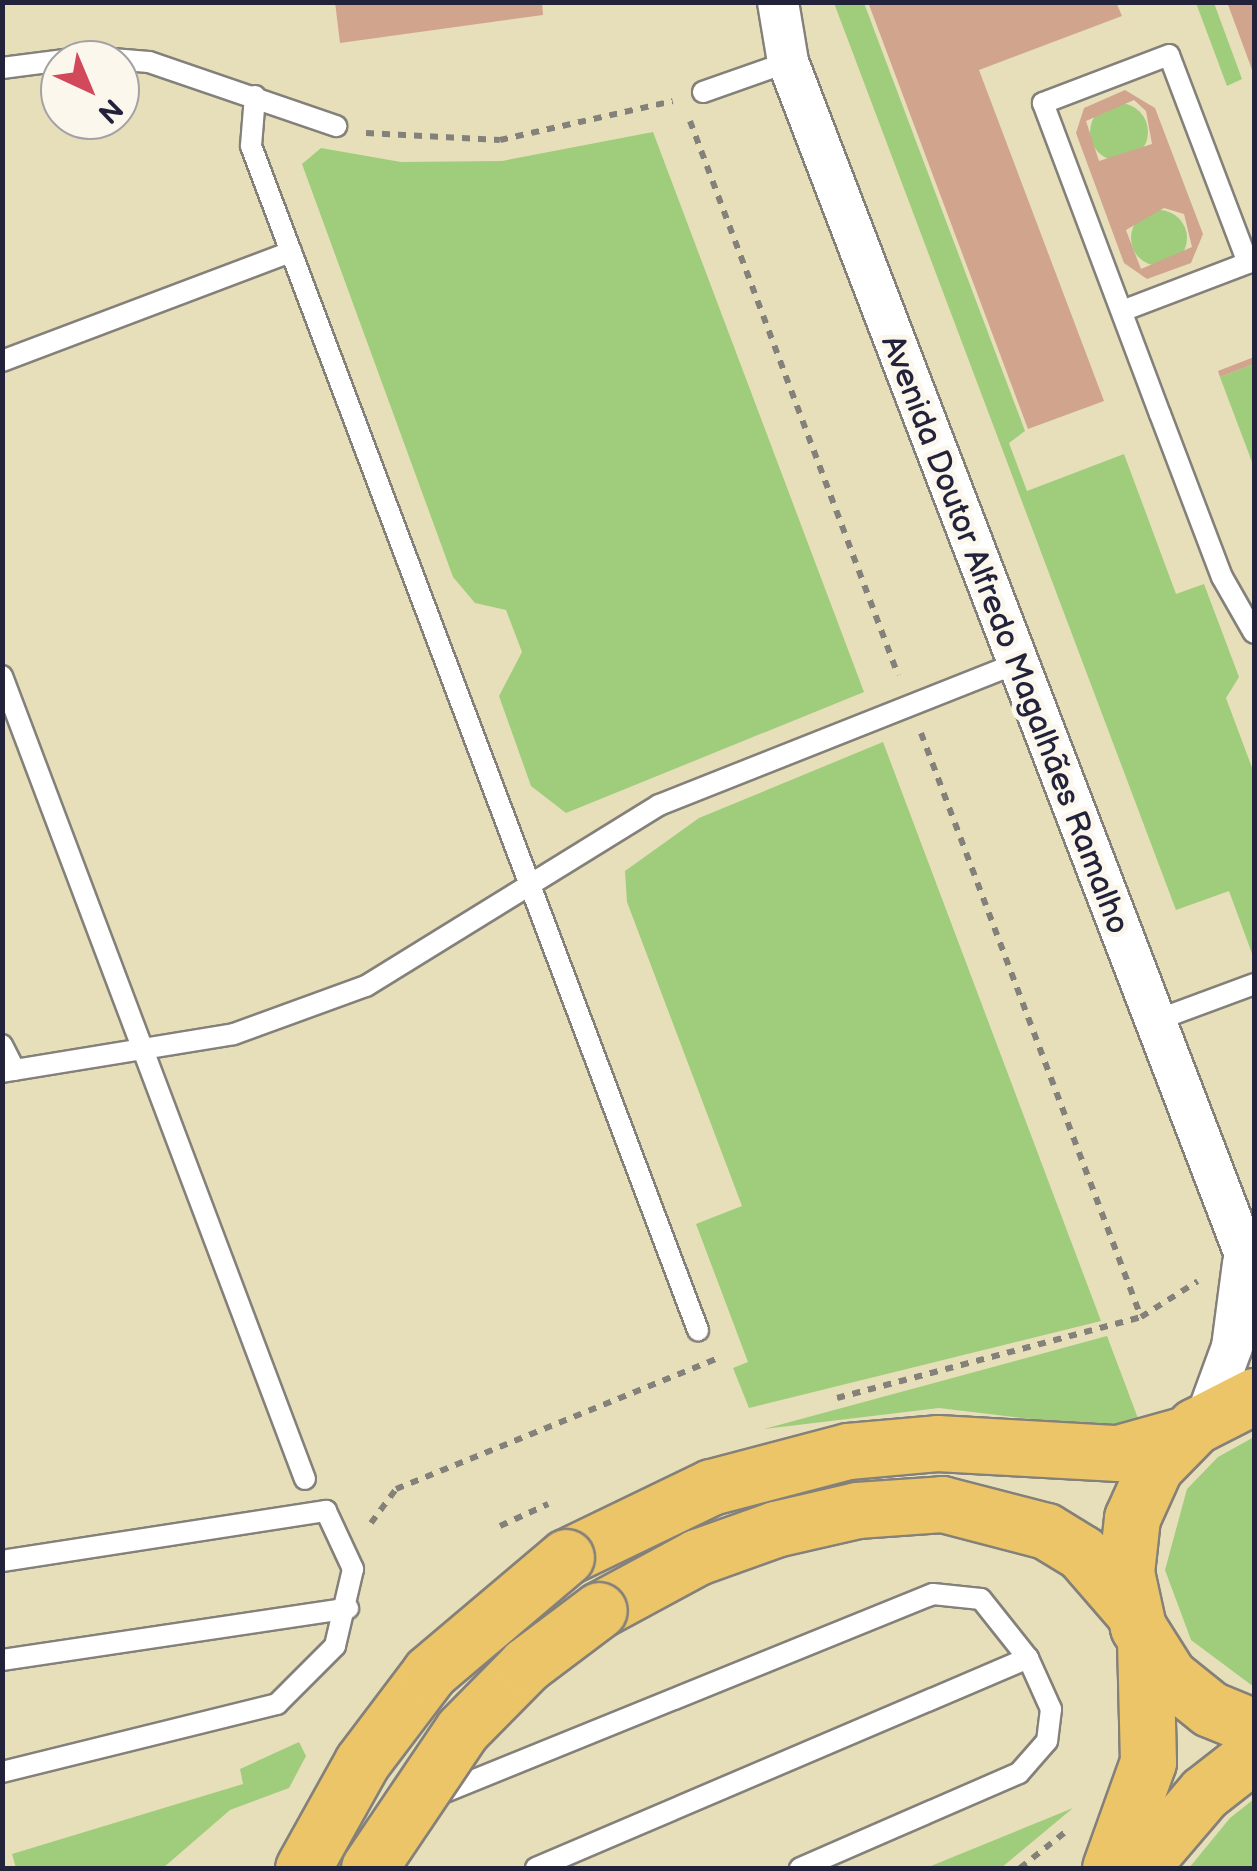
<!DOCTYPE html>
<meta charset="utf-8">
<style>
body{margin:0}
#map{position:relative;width:1257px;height:1871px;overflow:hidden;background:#e7dfba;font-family:"Balsamiq Sans",sans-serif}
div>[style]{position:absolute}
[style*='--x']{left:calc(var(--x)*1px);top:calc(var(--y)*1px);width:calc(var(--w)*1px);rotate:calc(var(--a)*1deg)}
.green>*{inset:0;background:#9fcd7b}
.round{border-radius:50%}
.building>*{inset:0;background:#d1a48e}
.path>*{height:6px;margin-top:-3px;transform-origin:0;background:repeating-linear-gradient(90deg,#84807a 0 8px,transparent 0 16px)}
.roads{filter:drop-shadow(2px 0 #84807a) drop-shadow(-2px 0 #84807a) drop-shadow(0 2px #84807a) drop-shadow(0 -2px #84807a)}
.service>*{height:20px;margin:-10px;padding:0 10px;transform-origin:10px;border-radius:10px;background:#fff}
.minor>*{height:40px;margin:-20px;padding:0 20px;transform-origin:20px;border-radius:20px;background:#fff}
.primary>*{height:55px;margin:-27.5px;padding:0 27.5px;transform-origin:27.5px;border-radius:27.5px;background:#edc569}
.motorway>*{height:55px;margin:-27.5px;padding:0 27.5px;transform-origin:27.5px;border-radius:27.5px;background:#edc569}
.bridges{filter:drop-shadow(2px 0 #84807a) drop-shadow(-2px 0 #84807a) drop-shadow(0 2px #84807a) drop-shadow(0 -2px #84807a)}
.motorway-bridge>*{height:55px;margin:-27.5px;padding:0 27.5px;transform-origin:27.5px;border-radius:27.5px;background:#edc569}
span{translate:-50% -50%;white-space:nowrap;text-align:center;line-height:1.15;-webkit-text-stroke:10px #fbf7ec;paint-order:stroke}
.street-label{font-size:32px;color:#22223b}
.frame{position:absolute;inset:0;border:5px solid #22223b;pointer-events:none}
.north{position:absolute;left:40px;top:40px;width:100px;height:100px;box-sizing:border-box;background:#fbf7ec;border:2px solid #a4a2a5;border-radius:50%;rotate:136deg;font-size:28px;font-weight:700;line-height:40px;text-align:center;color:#22223b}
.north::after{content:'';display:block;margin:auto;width:35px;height:45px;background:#d1495b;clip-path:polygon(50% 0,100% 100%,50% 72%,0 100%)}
</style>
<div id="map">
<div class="green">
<i style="clip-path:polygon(834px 3px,864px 3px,1025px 431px,1009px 443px,1027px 491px,1124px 454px,1176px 594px,1204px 584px,1239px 677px,1226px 698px,1254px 773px,1254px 959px,1229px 891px,1176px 910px)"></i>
<i style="clip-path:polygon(1196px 3px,1214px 3px,1242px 79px,1227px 86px)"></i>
<i class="round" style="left:1090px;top:103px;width:58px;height:58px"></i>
<i style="clip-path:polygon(653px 132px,864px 692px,566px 813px,531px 786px,499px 696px,522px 652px,506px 610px,475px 603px,453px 577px,302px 164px,321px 148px,401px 162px,502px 161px)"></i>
<i class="round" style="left:1131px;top:210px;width:56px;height:56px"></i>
<i style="clip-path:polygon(1254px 364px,1254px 459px,1252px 462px,1220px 377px)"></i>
<i style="clip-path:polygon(883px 742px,1101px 1321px,749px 1408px,733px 1368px,748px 1362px,696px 1224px,742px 1206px,627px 902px,625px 871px,699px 818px)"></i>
<i style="clip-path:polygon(1107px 1336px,1139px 1421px,1098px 1427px,939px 1408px,764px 1429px)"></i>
<i style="clip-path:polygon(1254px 1437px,1254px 1687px,1191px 1640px,1165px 1570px,1187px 1489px,1218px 1457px)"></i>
<i style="clip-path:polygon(299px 1742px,306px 1756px,289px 1788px,230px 1810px,163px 1868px,16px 1868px,12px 1854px,243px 1784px,240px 1769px)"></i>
<i style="clip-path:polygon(1254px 1799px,1254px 1868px,1189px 1868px,1230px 1818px)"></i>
<i style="clip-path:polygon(1073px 1808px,1001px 1868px,926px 1868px)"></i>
</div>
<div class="building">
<i style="clip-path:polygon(335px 2px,542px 2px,543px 15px,340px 43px)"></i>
<i style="clip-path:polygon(868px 2px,1116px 2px,1122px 16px,979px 70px,1104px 401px,1028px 429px)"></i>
<i style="clip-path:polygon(1227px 2px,1254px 2px,1254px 75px)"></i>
<i style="clip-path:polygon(evenodd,1125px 90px,1155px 108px,1203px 234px,1191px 263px,1147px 279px,1124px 263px,1076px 133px,1084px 108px,1125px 90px,1134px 100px,1146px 111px,1152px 144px,1099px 161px,1086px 121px,1134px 100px,1125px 90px,1164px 208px,1184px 214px,1192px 247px,1141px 269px,1126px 230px,1164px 208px)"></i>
<i style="clip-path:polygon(1254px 357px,1254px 364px,1220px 377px,1218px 371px)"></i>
</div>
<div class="path">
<i style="--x:690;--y:121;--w:592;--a:69.42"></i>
<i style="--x:366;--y:133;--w:134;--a:3"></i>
<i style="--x:500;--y:140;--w:177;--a:-12.7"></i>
<i style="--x:921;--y:733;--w:624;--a:69.36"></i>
<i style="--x:837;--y:1398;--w:315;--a:-14.9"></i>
<i style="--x:1141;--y:1317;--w:67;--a:-32.3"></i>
<i style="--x:371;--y:1523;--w:42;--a:-53.7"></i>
<i style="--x:396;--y:1489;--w:348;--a:-22.1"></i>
<i style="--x:500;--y:1526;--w:53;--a:-24.6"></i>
<i style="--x:1020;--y:1868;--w:63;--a:-38.5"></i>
</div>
<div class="roads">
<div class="service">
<i style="--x:2;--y:68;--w:87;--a:-7.3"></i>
<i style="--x:88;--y:57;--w:61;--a:4.7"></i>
<i style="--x:149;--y:62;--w:198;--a:18.9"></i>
<i style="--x:703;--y:92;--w:90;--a:-19.4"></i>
<i style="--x:255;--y:96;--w:50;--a:94.6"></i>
<i style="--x:251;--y:146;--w:1266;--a:69.32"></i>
<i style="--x:1122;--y:311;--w:135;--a:-20.9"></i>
<i style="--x:1248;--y:263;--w:222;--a:-110.8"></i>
<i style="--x:1169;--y:55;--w:135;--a:159.1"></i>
<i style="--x:1043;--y:103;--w:332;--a:69.4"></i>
<i style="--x:1160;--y:414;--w:174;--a:69.2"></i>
<i style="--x:1222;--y:577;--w:64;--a:60.3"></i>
<i style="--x:2;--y:361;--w:309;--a:-20.7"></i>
<i style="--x:2;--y:676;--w:858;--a:69.33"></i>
<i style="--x:1152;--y:1022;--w:109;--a:-20.4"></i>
<i style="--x:2;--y:1045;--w:28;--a:63"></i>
<i style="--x:2;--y:1072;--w:235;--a:-9.3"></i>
<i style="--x:234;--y:1034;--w:140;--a:-20"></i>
<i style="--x:366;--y:986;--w:344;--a:-31.7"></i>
<i style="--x:659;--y:805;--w:383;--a:-21.6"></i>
<i style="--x:2;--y:1561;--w:328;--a:-8.8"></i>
<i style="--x:326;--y:1511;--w:64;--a:65"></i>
<i style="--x:353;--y:1569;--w:79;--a:103.2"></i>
<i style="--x:335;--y:1646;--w:82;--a:135"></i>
<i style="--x:277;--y:1704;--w:283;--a:166.1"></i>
<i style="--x:2;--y:1660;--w:350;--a:-8.5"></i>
<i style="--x:435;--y:1796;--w:537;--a:-22.08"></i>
<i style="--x:933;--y:1594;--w:48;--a:5.9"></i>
<i style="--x:981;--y:1599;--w:75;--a:51.5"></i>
<i style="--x:536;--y:1868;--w:535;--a:-23.11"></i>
<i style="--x:1028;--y:1658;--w:56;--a:65.7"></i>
<i style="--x:1051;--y:1709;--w:32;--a:97"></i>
<i style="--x:1047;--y:1741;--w:43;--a:131.2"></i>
<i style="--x:1019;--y:1773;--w:239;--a:156.5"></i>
</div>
<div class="minor">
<i style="--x:778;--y:2;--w:61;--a:80.5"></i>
<i style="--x:788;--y:62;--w:1302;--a:69.03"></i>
<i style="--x:1206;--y:1418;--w:76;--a:-69.9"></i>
<i style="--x:1232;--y:1347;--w:85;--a:-82.5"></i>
</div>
<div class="primary">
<i style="--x:1254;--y:1396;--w:66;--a:153"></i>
<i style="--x:1195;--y:1426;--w:57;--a:134.3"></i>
<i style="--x:1155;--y:1467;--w:56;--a:114.3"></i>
<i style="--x:1132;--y:1518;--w:54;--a:96.3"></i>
<i style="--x:1126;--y:1572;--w:56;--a:77.7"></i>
<i style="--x:1138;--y:1627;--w:58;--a:57.7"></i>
<i style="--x:1169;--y:1676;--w:53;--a:38.8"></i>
<i style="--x:1210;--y:1709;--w:48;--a:22.2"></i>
<i style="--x:1110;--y:1868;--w:113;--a:-70.3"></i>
<i style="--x:1148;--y:1762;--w:123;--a:-91.4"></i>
<i style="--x:1140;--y:1868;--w:99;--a:-49.5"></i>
<i style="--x:1204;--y:1793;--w:63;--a:-38"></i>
</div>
<div class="motorway">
<i style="--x:566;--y:1557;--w:161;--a:-25.8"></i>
<i style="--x:711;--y:1487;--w:142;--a:-14.7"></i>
<i style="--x:848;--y:1451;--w:89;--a:-5.1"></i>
<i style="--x:937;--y:1443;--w:181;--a:3.2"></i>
<i style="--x:1118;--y:1453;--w:67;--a:-15.5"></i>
<i style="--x:599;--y:1610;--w:111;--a:-28.4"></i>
<i style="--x:697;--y:1557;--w:83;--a:-19.7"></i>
<i style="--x:775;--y:1529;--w:84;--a:-13"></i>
<i style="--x:857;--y:1510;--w:85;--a:-4"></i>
<i style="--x:942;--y:1504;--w:107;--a:14.6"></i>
<i style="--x:1046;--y:1531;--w:42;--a:31.4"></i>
<i style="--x:1082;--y:1553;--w:79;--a:49.1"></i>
</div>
</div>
<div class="bridges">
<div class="motorway-bridge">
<i style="--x:303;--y:1868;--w:121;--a:-60.9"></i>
<i style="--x:362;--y:1762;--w:113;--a:-52.9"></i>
<i style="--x:430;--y:1672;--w:178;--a:-40.2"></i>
<i style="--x:369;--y:1868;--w:166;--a:-56"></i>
<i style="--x:462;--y:1730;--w:91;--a:-45.4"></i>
<i style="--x:526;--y:1665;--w:91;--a:-37"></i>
</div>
</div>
<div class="street-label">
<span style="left:1004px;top:635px;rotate:69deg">Avenida Doutor Alfredo Magalhães Ramalho</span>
</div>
<div class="frame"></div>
<div class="north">N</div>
</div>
